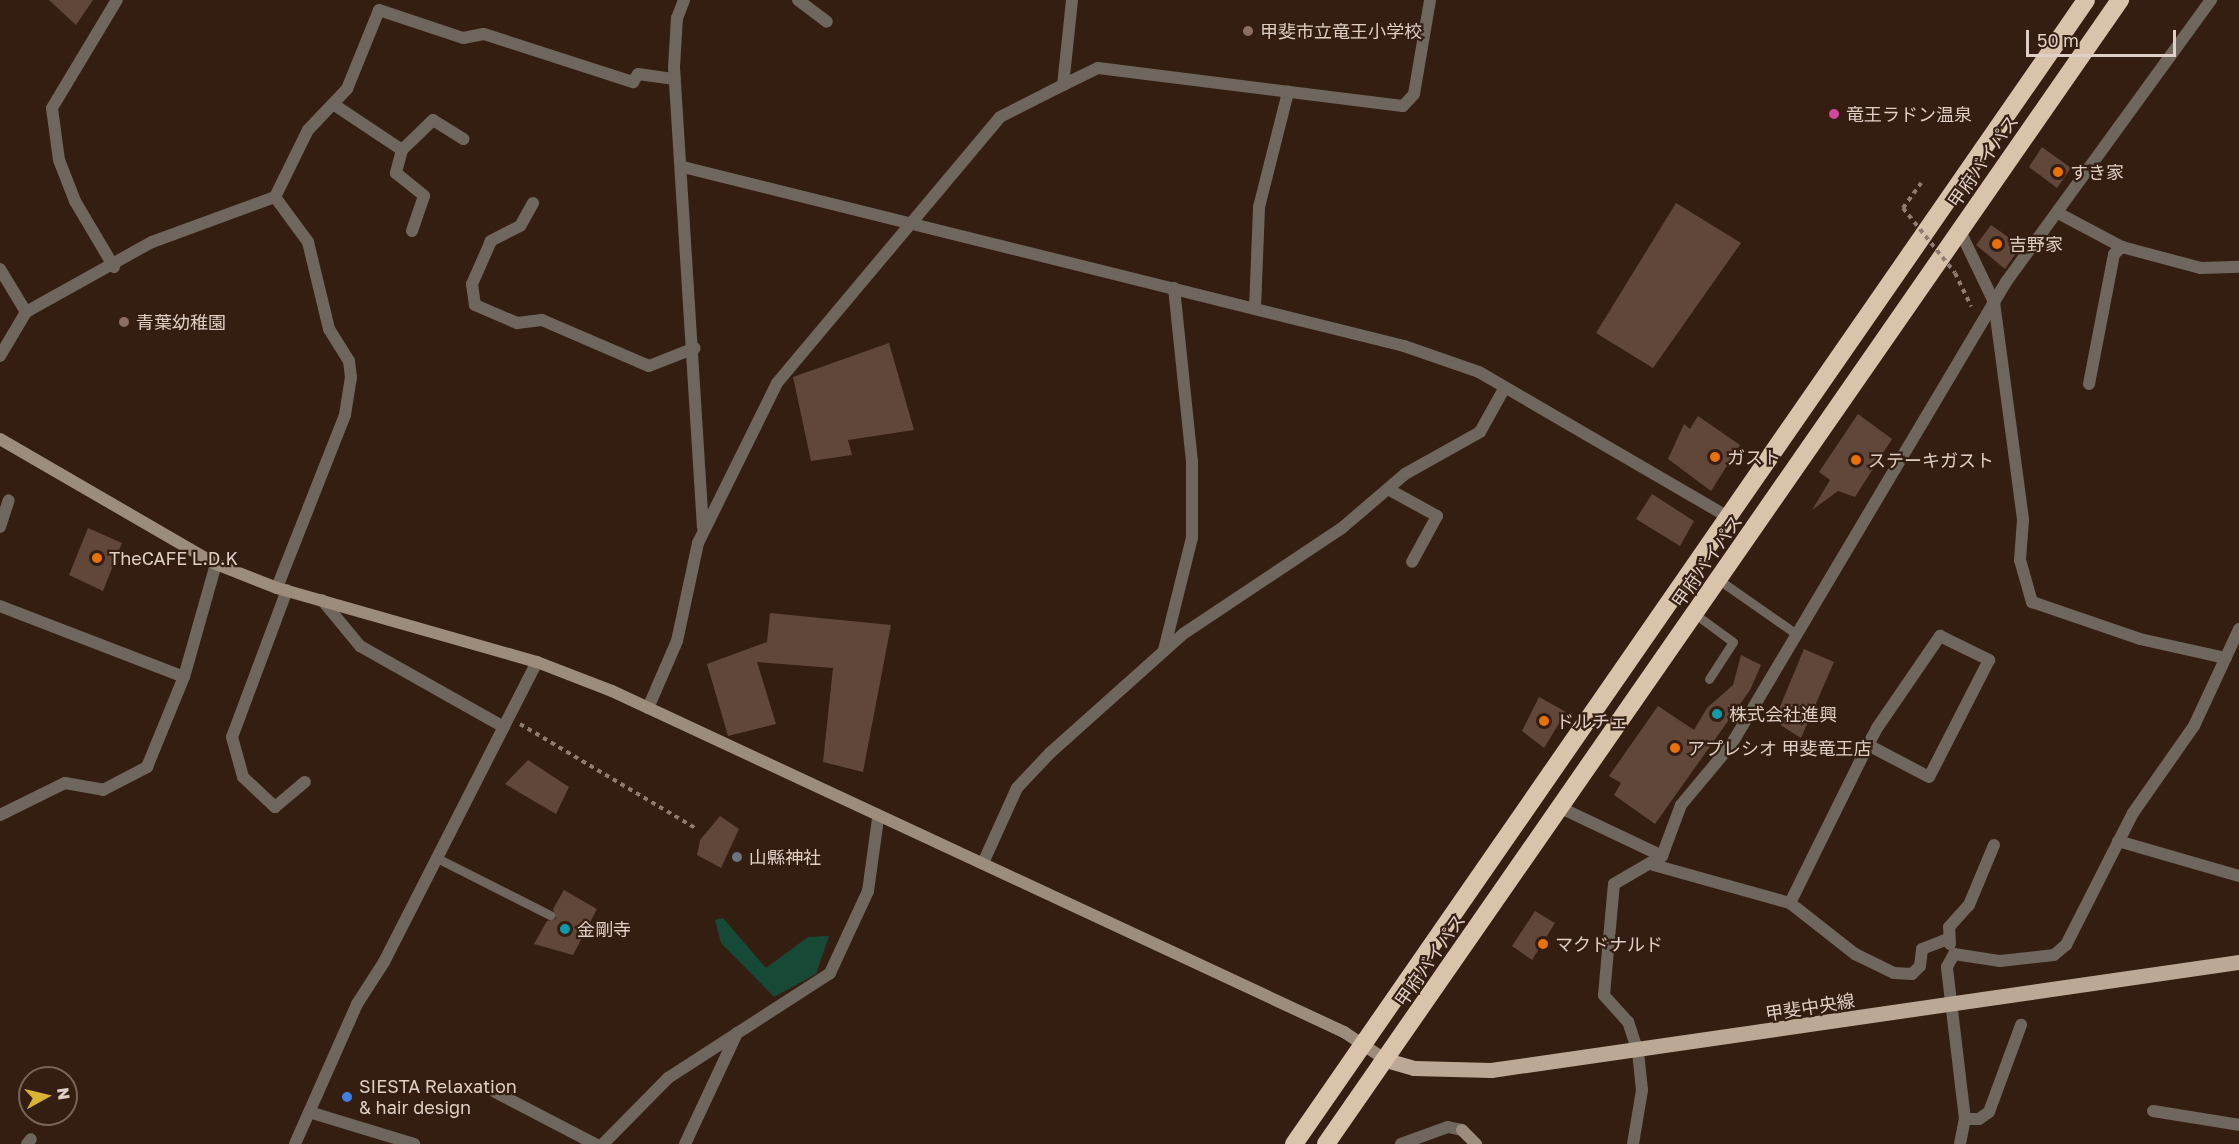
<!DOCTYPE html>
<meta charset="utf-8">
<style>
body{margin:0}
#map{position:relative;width:2239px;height:1144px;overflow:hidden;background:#341d11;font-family:"Golos Text","Noto Sans JP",sans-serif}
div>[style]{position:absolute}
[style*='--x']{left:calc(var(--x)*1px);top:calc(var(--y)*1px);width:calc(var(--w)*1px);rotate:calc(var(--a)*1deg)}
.green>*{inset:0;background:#164936}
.building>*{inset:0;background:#614739}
.path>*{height:4px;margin-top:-2px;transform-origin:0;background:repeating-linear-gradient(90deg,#8e7b71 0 4.5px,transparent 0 9px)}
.lane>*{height:9px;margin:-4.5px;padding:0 4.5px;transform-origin:4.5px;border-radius:4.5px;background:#6f665d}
.street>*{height:12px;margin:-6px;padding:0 6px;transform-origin:6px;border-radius:6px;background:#6f665d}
.secondary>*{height:12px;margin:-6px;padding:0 6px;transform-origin:6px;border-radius:6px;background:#9b8c7c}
.primary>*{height:15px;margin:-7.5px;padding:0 7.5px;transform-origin:7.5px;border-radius:7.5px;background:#bca995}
.highway>*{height:18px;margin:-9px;padding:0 9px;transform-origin:9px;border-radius:9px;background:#dac3ab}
.path-bridge>*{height:4px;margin-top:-2px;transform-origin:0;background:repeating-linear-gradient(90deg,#8e7b71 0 4.5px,transparent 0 9px)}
.dots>*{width:16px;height:16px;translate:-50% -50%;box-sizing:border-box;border:3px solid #341d11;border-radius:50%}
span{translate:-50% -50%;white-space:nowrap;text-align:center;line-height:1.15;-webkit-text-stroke:4.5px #341d11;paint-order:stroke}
.poi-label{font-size:18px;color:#dfcfc7}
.left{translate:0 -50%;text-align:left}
.street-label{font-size:18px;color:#dfcfc7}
.north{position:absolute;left:18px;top:1066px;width:60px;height:60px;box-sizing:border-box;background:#341d11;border:2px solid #78645a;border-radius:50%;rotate:82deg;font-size:16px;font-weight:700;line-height:24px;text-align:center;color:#dfcfc7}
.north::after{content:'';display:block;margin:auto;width:21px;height:27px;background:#d9b334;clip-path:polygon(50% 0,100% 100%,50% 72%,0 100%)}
.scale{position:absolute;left:2026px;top:30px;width:150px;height:27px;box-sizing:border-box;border:3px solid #dfcfc7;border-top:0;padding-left:8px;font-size:18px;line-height:21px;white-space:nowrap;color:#dfcfc7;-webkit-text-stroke:4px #341d11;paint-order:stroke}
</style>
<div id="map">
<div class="green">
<i style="clip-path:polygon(723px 918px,766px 968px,808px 937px,829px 936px,816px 974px,774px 997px,721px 943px,715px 920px)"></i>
</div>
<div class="building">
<i style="clip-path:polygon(49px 0,93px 0,76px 25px)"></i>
<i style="clip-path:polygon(2042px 147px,2071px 168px,2057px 188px,2029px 167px)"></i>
<i style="clip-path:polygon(1676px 203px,1741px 243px,1653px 368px,1596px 333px)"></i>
<i style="clip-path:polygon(1991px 225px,2021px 246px,2005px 269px,1976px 245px)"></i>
<i style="clip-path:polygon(889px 343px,914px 430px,848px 440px,852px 455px,811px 461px,793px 377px)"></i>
<i style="clip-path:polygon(1858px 414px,1892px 439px,1855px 497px,1838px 491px,1812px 510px,1830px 480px,1819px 472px)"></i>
<i style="clip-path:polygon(1698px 416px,1740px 445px,1711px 491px,1668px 459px,1684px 424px,1690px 429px)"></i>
<i style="clip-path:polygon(1652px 494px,1694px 521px,1680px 546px,1636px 519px)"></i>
<i style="clip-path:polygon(88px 528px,122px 543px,103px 591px,69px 575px)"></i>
<i style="clip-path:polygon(770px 613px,891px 625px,863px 772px,823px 762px,833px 668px,757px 662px,776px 724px,728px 736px,707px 664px,767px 642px)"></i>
<i style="clip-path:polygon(1804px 649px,1834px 662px,1801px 738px,1774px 721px)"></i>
<i style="clip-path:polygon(1741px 655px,1761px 665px,1750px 690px,1655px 824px,1614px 795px,1621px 783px,1609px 776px,1658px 706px,1694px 730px,1707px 708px,1733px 685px)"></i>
<i style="clip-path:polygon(1539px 697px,1566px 712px,1544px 748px,1522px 731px)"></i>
<i style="clip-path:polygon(528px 760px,569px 787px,556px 814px,505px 784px)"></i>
<i style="clip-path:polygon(720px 816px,739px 829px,721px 868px,697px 855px,700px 840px)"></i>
<i style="clip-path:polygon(564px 890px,597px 909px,573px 955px,534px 944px,547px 921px,556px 919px,553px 909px)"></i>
<i style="clip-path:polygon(1535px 911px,1555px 923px,1532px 960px,1512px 946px)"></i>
</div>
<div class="path">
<i style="--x:1903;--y:208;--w:31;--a:-54"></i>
<i style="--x:1955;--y:273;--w:37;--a:64"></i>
<i style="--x:520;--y:724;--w:204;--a:30.7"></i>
</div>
<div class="lane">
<i style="--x:1719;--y:580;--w:93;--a:34.9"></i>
<i style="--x:1695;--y:614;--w:47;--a:36.4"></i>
<i style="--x:1733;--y:642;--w:44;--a:123"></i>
<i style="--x:437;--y:858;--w:127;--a:26.8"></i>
</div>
<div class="street">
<i style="--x:684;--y:0;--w:19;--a:111"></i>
<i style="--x:677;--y:18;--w:49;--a:93.5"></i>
<i style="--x:674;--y:67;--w:461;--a:86.4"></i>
<i style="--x:798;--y:0;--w:36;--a:37"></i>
<i style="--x:1072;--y:0;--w:85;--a:96"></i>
<i style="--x:1063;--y:85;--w:39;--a:-26"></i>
<i style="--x:1098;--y:68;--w:307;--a:7.1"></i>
<i style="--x:1403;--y:106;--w:16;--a:-47"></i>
<i style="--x:1414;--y:94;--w:95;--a:-80.3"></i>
<i style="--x:333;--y:104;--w:83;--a:33.7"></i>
<i style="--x:402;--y:150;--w:43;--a:-44.1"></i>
<i style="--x:433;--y:120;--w:36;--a:32"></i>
<i style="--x:402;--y:150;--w:24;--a:105"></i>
<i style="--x:396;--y:173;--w:36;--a:39"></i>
<i style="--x:424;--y:196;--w:37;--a:109"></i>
<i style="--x:683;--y:167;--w:743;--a:13.94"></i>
<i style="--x:1404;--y:346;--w:79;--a:19.1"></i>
<i style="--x:1479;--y:372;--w:288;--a:30.2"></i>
<i style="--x:275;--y:197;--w:56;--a:53.7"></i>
<i style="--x:308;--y:242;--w:89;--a:76.4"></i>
<i style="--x:329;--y:329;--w:38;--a:58"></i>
<i style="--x:349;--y:361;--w:16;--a:83"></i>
<i style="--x:351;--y:377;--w:38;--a:99"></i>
<i style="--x:345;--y:415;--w:186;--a:111.5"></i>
<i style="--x:533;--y:203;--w:26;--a:119"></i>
<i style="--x:520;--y:226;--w:33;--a:153"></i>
<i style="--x:491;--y:241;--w:47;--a:113.8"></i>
<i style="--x:472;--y:284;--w:21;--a:82"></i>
<i style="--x:475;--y:305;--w:46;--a:23.2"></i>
<i style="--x:517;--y:323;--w:25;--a:-7"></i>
<i style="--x:542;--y:320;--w:116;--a:23.3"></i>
<i style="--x:649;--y:366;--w:49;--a:-21.4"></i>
<i style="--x:2058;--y:213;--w:72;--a:28"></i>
<i style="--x:1960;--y:231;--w:79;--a:64.4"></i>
<i style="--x:1994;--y:302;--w:220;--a:82.4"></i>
<i style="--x:2023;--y:520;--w:40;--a:94.3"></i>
<i style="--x:2020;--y:560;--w:44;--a:74.1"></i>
<i style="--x:2032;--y:602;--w:114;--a:18.9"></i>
<i style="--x:2140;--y:639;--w:88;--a:12.5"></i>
<i style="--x:114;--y:267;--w:77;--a:-120.6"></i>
<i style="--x:75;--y:201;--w:44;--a:-111.3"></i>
<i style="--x:59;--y:160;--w:52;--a:-97.7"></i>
<i style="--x:52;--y:108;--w:126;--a:-59"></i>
<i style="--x:0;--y:269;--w:50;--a:58.8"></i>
<i style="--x:1255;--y:308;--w:101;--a:-87.7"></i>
<i style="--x:1259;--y:207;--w:119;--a:-75.8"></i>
<i style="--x:0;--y:356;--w:51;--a:-59.4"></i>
<i style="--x:26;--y:312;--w:144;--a:-29.1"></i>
<i style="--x:152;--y:242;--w:131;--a:-20.1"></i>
<i style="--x:275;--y:197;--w:75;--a:-63.8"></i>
<i style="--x:308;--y:130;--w:57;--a:-46.4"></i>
<i style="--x:347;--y:89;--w:85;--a:-67.9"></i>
<i style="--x:379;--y:10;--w:89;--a:18.4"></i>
<i style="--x:463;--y:38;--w:21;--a:-11"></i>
<i style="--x:484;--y:34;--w:157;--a:17.9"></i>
<i style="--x:633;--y:82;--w:9;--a:-58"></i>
<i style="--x:638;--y:74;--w:37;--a:8"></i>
<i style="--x:2089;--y:384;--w:132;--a:-79.1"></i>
<i style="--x:2114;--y:254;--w:11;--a:-41"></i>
<i style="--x:2122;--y:247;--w:82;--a:14.9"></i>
<i style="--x:2201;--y:268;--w:38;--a:-2"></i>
<i style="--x:1388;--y:489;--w:56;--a:28.9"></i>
<i style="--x:1437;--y:516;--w:52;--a:118.5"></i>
<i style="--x:0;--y:527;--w:28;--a:-72"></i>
<i style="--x:287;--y:590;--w:157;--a:110.5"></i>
<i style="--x:232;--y:737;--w:41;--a:74.6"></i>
<i style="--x:243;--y:777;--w:44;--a:43.2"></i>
<i style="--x:275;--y:807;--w:39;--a:-40"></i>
<i style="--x:322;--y:600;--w:60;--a:50.4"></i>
<i style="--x:360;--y:646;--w:165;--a:29.4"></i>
<i style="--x:0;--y:606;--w:197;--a:21.1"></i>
<i style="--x:1164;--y:650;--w:115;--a:-76"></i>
<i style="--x:1192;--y:538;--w:76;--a:-90"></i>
<i style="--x:1192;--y:462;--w:175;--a:-95.9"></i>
<i style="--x:648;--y:708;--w:73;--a:-66.6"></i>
<i style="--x:677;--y:641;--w:100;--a:-77.9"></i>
<i style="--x:698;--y:543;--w:178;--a:-63.7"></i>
<i style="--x:777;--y:383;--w:347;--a:-50"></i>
<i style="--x:1000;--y:117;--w:71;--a:-26.9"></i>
<i style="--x:1561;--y:808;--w:112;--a:25.4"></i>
<i style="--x:0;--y:815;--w:72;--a:-26.2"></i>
<i style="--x:65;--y:783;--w:39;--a:10"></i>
<i style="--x:103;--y:790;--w:50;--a:-27.6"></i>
<i style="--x:147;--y:767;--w:97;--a:-67.7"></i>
<i style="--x:184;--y:677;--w:117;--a:-74.2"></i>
<i style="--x:2118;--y:841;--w:126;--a:16.1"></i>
<i style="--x:983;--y:863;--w:82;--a:-65.6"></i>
<i style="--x:1017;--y:788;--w:48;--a:-46.7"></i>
<i style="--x:1050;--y:753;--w:178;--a:-41.8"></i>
<i style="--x:1183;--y:634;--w:191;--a:-33.7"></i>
<i style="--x:1342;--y:528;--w:83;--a:-40.6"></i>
<i style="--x:1405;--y:474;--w:86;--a:-29.2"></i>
<i style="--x:1480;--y:432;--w:51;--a:-60.9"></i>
<i style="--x:1650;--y:864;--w:145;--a:15.6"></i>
<i style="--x:1790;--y:903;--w:83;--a:38.1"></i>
<i style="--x:1855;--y:954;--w:43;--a:26"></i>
<i style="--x:1894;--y:973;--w:18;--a:3"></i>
<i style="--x:1912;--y:974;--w:11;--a:-45"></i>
<i style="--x:1920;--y:966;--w:17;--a:-83"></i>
<i style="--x:1922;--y:949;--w:28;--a:-21"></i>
<i style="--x:1790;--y:903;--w:176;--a:-63.7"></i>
<i style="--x:1868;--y:745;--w:19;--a:-62"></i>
<i style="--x:1877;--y:728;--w:112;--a:-55.6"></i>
<i style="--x:1940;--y:636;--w:55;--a:26.1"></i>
<i style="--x:1989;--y:660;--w:131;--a:117.1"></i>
<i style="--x:1929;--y:777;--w:69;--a:-152.3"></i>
<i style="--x:1950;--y:944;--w:17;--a:-93"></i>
<i style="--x:1949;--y:927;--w:30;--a:-48"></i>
<i style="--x:1969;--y:905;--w:65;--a:-67.4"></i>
<i style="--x:495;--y:1092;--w:113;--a:27.5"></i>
<i style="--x:2153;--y:1111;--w:87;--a:9.2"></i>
<i style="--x:309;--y:1112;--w:110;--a:16.9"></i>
<i style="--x:1965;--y:1119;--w:14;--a:0"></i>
<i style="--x:1979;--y:1119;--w:12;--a:-35"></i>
<i style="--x:1989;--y:1112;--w:93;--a:-69.8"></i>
<i style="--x:27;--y:1144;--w:6;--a:-51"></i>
<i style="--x:295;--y:1144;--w:153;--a:-66.1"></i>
<i style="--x:357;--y:1004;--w:50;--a:-57.3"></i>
<i style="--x:384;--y:962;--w:337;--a:-63"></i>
<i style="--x:603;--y:1144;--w:93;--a:-45.4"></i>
<i style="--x:668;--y:1078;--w:193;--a:-32.9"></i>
<i style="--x:830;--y:973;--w:90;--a:-65.1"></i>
<i style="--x:868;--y:891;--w:73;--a:-82.1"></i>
<i style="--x:685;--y:1144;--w:123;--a:-64.9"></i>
<i style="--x:1401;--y:1144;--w:50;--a:-19.9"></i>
<i style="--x:1448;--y:1127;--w:14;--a:12"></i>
<i style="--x:1633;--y:1144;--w:55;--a:-80.5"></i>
<i style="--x:1642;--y:1090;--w:38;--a:-96"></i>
<i style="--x:1638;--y:1052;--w:32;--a:-108"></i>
<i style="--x:1628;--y:1022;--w:36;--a:-132"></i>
<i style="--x:1604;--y:995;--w:111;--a:-84.9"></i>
<i style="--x:1614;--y:884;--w:56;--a:-30.3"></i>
<i style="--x:1662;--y:856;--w:54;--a:-69.6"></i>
<i style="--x:1681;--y:805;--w:78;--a:-50.2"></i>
<i style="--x:1731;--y:745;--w:539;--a:-59.29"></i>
<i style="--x:2006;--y:282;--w:349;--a:-54"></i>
<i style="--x:1960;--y:1144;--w:25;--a:-79"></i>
<i style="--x:1965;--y:1119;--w:153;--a:-96.8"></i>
<i style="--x:1947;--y:967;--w:15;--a:-62"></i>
<i style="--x:1954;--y:954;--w:47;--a:8.7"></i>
<i style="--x:2000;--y:961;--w:54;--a:-6.3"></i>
<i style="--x:2054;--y:955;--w:16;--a:-40"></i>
<i style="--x:2066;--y:945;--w:148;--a:-63.1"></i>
<i style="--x:2133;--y:813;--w:106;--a:-55"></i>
<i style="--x:2194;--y:726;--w:107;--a:-65.1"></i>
</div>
<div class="secondary">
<i style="--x:0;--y:439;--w:250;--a:30.1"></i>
<i style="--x:216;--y:564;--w:66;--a:21.5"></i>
<i style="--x:277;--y:588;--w:270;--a:15.9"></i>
<i style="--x:537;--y:662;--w:80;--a:21.1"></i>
<i style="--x:612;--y:691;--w:808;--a:24.98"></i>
<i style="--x:1344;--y:1032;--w:50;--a:33.7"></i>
<i style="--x:1462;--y:1130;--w:20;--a:45"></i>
</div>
<div class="primary">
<i style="--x:1386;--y:1060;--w:29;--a:16"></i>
<i style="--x:1414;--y:1068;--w:77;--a:1.5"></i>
<i style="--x:1491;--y:1070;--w:756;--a:-8.22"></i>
</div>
<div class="highway">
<i style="--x:1294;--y:1144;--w:1391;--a:-55.3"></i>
<i style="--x:1326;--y:1144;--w:1393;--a:-55.24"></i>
</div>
<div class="path-bridge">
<i style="--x:1903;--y:208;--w:83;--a:51.3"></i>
</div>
<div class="dots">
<i style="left:1248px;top:31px;background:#8d6e63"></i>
<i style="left:1834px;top:114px;background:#d1479c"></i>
<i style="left:2058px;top:172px;background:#e8710a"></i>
<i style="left:1997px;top:244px;background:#e8710a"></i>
<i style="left:124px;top:322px;background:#8d6e63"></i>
<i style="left:1715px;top:457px;background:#e8710a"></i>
<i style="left:1856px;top:460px;background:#e8710a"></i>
<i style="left:97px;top:558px;background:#e8710a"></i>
<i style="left:1717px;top:714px;background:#0f9aa8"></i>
<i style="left:1544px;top:721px;background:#e8710a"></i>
<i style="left:1675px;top:748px;background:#e8710a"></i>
<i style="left:737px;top:857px;background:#6b7280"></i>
<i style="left:565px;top:929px;background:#0f9aa8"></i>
<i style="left:1543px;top:944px;background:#e8710a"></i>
<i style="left:347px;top:1097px;background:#3f7fe0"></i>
</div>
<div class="poi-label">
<span class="left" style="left:1260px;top:31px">甲斐市立竜王小学校</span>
<span class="left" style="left:1846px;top:114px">竜王ラドン温泉</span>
<span class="left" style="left:2070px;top:172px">すき家</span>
<span class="left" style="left:2009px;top:244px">吉野家</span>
<span class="left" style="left:136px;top:322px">青葉幼稚園</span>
<span class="left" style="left:1727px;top:457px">ガスト</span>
<span class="left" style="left:1868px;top:460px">ステーキガスト</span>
<span class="left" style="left:109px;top:558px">TheCAFE L.D.K</span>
<span class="left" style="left:1729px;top:714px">株式会社進興</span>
<span class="left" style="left:1556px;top:721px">ドルチェ</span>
<span class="left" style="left:1687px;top:748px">アプレシオ 甲斐竜王店</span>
<span class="left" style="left:749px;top:857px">山縣神社</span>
<span class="left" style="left:577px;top:929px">金剛寺</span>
<span class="left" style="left:1555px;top:944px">マクドナルド</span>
<span class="left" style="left:359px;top:1097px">SIESTA Relaxation<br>&amp; hair design</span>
</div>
<div class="street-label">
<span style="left:1983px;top:161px;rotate:-55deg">甲府バイパス</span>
<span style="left:1707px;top:561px;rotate:-55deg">甲府バイパス</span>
<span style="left:1430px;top:960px;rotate:-55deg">甲府バイパス</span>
<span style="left:1810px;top:1007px;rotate:-9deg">甲斐中央線</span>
</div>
<div class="north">N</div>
<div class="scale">50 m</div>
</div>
